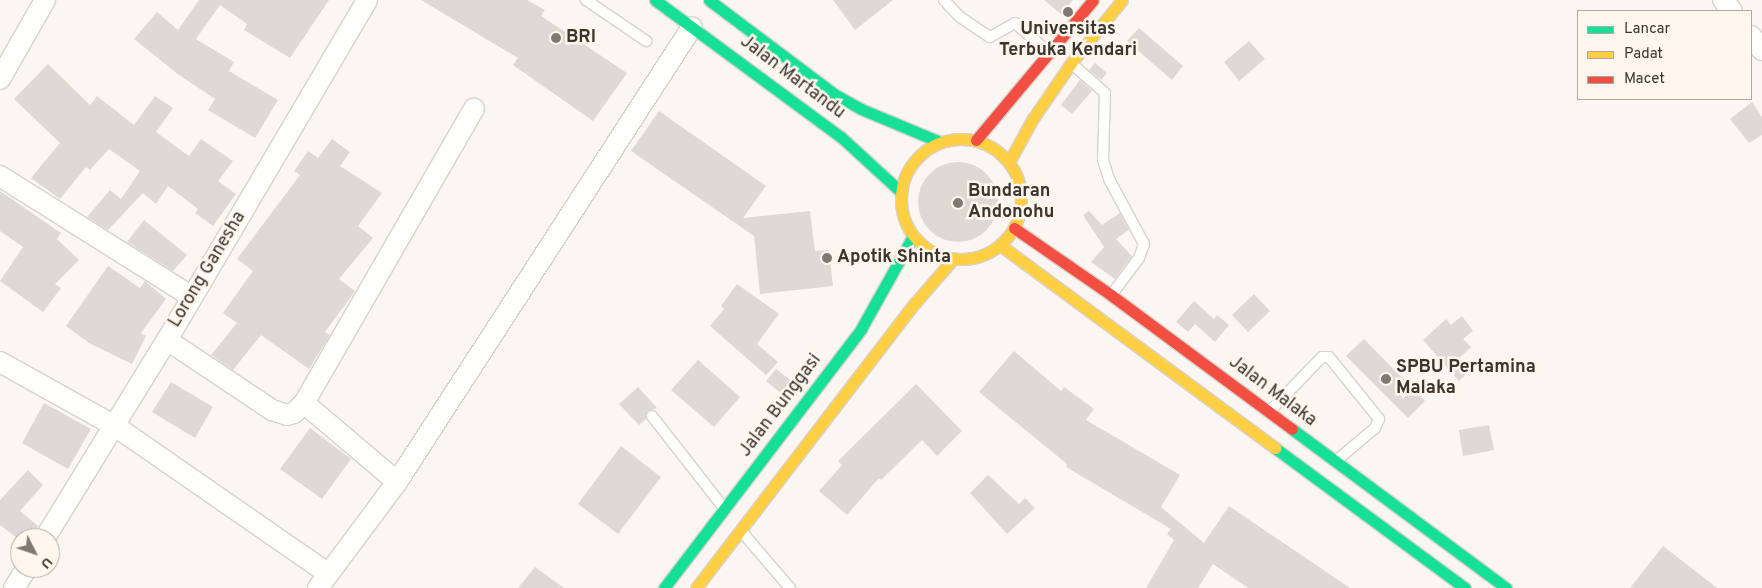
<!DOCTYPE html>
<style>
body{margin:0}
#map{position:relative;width:1762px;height:588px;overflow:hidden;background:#fbf6f1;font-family:Overpass,sans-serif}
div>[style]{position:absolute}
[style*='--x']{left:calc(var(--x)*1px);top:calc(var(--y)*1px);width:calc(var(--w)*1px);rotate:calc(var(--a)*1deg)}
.building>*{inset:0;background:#ded9d4}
.round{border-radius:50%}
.roads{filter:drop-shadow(1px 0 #d7d2cd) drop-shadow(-1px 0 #d7d2cd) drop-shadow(0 1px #d7d2cd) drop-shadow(0 -1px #d7d2cd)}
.lane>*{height:10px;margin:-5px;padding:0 5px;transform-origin:5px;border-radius:5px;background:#fefefd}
.street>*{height:20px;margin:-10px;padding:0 10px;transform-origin:10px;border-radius:10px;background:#fefefd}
.fast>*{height:11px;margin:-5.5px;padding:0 5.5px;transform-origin:5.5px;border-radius:5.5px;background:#16e098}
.slow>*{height:11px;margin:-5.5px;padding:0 5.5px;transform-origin:5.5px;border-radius:5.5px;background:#ffcf43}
.slow>.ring{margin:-5.5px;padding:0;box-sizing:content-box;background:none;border:11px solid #ffcf43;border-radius:50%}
.jam>*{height:11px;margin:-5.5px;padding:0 5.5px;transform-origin:5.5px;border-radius:5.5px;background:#f24e42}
.dots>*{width:14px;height:14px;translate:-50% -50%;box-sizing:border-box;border:2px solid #fff7ed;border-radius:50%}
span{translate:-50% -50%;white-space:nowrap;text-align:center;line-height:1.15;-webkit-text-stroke:5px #fff7ed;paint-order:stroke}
.poi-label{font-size:18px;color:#3a352f;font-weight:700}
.left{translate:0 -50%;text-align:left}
.street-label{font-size:18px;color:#3a352f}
.legend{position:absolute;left:1577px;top:10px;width:175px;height:90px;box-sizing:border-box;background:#fff7ed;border:1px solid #b0a9a1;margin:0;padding:6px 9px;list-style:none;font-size:15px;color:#3a352f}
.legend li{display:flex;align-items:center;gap:10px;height:25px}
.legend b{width:25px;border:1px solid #b0a9a1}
.north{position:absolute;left:10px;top:528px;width:50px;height:50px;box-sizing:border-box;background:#fff7ed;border:1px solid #b0a9a1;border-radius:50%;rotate:131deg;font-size:14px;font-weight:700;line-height:20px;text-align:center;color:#3a352f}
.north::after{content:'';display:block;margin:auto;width:18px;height:22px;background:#7e7973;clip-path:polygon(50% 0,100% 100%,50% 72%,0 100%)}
</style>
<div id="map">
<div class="building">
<i style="clip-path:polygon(199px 0,329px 0,290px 58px,244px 30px,247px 24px,220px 5px,196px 39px,234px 62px,229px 71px,278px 100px,255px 138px,208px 110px,215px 99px,179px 75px,134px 39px,157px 12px,178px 30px)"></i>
<i style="clip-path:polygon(421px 0,527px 0,545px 10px,541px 16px,627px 73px,593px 121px,513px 65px,518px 58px)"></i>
<i style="clip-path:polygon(833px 0,893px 0,855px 30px)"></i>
<i style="clip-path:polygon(1044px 0,1073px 0,1061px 14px)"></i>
<i style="clip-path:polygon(1139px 28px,1183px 66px,1172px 80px,1127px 41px)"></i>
<i style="clip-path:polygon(1249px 41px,1265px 59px,1239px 81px,1224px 62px)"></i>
<i style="clip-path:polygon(1095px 63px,1107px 73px,1101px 80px,1089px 70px)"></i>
<i style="clip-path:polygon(48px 64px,90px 105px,97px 96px,134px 125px,155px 96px,173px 108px,156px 132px,189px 156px,201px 139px,233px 161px,218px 181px,236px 194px,213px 226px,195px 213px,198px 209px,168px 186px,156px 204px,143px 193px,108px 230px,87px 217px,110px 190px,121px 199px,140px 171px,109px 149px,90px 170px,86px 167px,60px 199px,31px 178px,60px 143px,14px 99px)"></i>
<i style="clip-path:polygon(1080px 80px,1092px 91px,1072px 114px,1061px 105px)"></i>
<i style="clip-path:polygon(1752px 102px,1762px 117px,1762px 135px,1749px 143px,1730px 119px)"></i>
<i style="clip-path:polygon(659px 111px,766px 186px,743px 218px,810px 211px,815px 251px,829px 250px,833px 286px,760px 294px,754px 236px,631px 151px)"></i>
<i style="clip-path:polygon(332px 139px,350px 152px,340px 166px,382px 193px,358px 226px,373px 238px,339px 279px,355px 291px,325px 332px,330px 335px,309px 369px,261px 335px,233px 370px,211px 355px,237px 323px,223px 313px,253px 271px,237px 259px,300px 175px,294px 171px,308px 151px,318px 158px)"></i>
<i class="round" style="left:918px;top:162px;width:80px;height:80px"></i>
<i style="clip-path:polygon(0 191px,61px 233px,57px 239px,79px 260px,55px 284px,61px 288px,43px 312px,0 281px,23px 247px,0 231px)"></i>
<i style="clip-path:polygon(1089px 211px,1102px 225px,1120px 213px,1129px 230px,1116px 239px,1132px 256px,1115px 279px,1091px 262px,1104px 247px,1083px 215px)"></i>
<i style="clip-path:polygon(144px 220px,187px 255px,173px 271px,127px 242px)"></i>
<i style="clip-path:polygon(108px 266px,140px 288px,145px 281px,166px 299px,141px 333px,146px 336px,132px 364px,89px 343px,66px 326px)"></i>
<i style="clip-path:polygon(737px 284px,779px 314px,757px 344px,778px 362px,766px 375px,710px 326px,724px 309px,721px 306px)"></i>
<i style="clip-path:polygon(1254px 294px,1270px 311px,1248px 332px,1232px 315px)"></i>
<i style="clip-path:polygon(1194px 301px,1214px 319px,1217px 315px,1229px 325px,1215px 342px,1195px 324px,1188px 332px,1176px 322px)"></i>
<i style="clip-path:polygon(1462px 316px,1473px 331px,1463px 339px,1471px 347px,1459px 358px,1470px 370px,1459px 381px,1423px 340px,1446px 319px,1451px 325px)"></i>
<i style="clip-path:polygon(1364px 339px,1425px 401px,1408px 418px,1346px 356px)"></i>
<i style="clip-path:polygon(1014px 351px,1061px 391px,1064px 387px,1094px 409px,1086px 420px,1180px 475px,1161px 507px,1204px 543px,1229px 506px,1350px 588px,1248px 588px,1213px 564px,1198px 588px,1146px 588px,1174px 540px,1167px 534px,1171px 529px,1066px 467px,1067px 464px,979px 392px)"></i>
<i style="clip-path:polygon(698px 360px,740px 397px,714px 427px,671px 390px)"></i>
<i style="clip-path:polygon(776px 369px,798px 386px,788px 399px,766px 381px)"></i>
<i style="clip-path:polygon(171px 382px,213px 407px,195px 438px,152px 412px)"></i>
<i style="clip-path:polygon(916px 384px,962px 431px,937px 456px,922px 440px,881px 480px,879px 478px,847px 515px,819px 491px,842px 465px,838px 461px)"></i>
<i style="clip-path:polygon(638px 387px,657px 408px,647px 411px,646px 419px,639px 425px,619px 404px)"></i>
<i style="clip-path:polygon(44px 403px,91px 429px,68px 469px,22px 443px)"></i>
<i style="clip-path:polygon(1489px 425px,1494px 450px,1463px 456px,1459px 430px)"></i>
<i style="clip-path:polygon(310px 428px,351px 459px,322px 499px,280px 469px)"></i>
<i style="clip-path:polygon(621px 446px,661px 477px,618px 534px,578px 504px)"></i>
<i style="clip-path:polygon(28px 470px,43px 485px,20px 511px,38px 526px,28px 538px,17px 538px,0 525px,0 500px)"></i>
<i style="clip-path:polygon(988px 475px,1019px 504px,1025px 498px,1035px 508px,1007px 534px,970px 493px)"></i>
<i style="clip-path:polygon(1663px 546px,1717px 588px,1630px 588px)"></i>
<i style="clip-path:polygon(535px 567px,564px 588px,518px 588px)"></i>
</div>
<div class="roads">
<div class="lane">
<i style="--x:586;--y:0;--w:73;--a:34.3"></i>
<i style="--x:944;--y:0;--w:23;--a:47"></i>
<i style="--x:960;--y:17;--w:36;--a:34"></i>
<i style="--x:990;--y:37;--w:29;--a:-29"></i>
<i style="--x:1015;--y:23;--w:44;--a:41.3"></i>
<i style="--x:1072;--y:64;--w:44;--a:41.3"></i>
<i style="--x:1105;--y:93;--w:67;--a:91.7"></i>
<i style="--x:1103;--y:160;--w:22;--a:72"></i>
<i style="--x:1110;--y:181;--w:72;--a:61.6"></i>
<i style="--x:1144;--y:244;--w:15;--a:110"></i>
<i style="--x:1139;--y:258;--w:45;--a:126.9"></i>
<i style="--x:1270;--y:411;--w:75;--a:-46.1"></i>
<i style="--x:1322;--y:357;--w:7;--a:0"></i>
<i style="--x:1329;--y:357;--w:80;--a:51.1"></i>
<i style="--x:1379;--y:419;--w:10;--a:114"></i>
<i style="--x:1375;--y:428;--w:51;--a:139.8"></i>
<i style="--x:652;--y:416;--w:117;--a:52"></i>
<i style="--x:742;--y:532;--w:74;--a:49.4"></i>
</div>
<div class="street">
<i style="--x:1723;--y:0;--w:14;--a:51"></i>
<i style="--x:1751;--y:36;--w:18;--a:52"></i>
<i style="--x:0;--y:79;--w:91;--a:-60.3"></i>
<i style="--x:0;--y:176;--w:227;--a:32.2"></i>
<i style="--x:167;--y:340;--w:126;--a:33.7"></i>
<i style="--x:272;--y:410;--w:16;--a:18"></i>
<i style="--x:287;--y:415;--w:7;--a:-16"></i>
<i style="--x:294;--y:413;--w:14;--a:-45"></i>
<i style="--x:304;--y:403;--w:340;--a:-60"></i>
<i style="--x:0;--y:362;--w:132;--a:29.1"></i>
<i style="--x:115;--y:426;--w:258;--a:34.7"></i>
<i style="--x:304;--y:403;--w:122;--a:40.3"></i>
<i style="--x:45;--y:538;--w:233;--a:-58.4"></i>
<i style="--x:167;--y:340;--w:394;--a:-59.5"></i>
<i style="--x:14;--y:588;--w:24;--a:-57"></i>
<i style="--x:318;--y:588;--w:132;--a:-53.3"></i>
<i style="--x:397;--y:482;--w:542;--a:-57.04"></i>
</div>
<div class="fast">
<i style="--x:655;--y:0;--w:231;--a:36.4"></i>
<i style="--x:841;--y:137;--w:81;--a:42.5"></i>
<i style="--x:709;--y:0;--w:156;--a:36.9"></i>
<i style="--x:834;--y:94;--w:31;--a:29"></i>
<i style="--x:861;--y:109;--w:86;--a:22.7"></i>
<i style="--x:1292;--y:429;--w:267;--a:36.6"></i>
<i style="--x:1275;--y:448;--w:236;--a:36.4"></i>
<i style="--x:664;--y:588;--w:325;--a:-52.7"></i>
<i style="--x:861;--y:329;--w:107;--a:-60.8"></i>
</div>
<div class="slow">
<i class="ring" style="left:901px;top:139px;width:109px;height:109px"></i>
<i style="--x:1009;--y:162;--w:48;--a:-61.3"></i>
<i style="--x:1032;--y:120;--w:69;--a:-55.6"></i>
<i style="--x:1071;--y:63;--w:81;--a:-51"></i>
<i style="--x:1000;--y:245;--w:342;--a:36.4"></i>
<i style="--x:696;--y:588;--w:359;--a:-52.5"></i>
<i style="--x:915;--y:303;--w:58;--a:-49.2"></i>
</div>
<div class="jam">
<i style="--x:976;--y:140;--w:182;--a:-50.1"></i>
<i style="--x:1014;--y:228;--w:118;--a:34.6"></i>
<i style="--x:1111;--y:295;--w:225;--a:36.5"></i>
</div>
</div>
<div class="dots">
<i style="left:1068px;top:12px;background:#7e7973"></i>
<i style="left:556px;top:38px;background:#7e7973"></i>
<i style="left:958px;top:203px;background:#7e7973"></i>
<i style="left:827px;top:258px;background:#7e7973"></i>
<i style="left:1386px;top:379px;background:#7e7973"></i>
</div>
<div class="poi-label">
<span style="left:1068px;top:41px">Universitas<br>Terbuka Kendari</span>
<span class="left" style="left:566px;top:38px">BRI</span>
<span class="left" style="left:968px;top:203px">Bundaran<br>Andonohu</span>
<span class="left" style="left:837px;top:258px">Apotik Shinta</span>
<span class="left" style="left:1396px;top:379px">SPBU Pertamina<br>Malaka</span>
</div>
<div class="street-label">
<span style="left:792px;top:78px;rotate:37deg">Jalan Martandu</span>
<span style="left:208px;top:270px;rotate:-59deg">Lorong Ganesha</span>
<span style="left:1272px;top:392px;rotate:37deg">Jalan Malaka</span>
<span style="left:781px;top:406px;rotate:-53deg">Jalan Bunggasi</span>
</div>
<ul class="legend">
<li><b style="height:6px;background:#16e098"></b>Lancar</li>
<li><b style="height:6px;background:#ffcf43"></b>Padat</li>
<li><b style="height:6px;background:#f24e42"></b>Macet</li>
</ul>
<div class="north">U</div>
</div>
